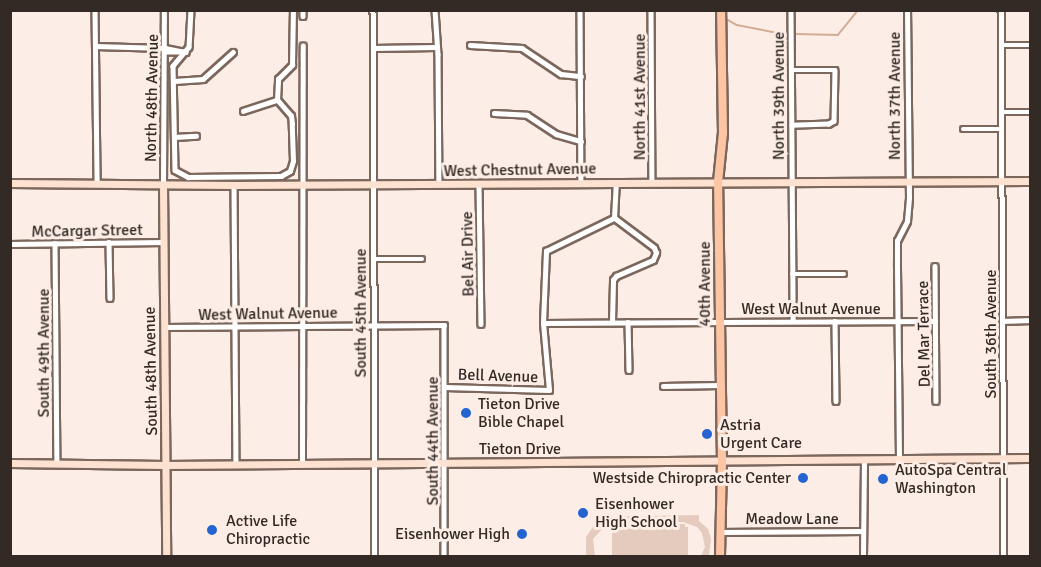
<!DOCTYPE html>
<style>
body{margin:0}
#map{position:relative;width:1041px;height:567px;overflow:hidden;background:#fcede6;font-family:Signika,sans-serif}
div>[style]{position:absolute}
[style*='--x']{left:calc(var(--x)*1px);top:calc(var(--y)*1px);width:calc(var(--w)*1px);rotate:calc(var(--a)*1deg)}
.green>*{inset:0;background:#e4cbbe}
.stream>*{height:1.5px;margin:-0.75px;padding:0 0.75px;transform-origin:0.75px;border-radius:0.75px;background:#d3ac96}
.roads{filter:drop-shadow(2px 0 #7c675c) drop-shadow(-2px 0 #7c675c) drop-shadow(0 2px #7c675c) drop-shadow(0 -2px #7c675c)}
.street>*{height:4.5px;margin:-2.25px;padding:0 2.25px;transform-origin:2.25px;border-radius:2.25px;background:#fff}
.secondary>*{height:7px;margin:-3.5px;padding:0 3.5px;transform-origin:3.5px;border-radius:3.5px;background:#fee2d1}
.primary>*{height:8px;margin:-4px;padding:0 4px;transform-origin:4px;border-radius:4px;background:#fdc5a4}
.dots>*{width:16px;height:16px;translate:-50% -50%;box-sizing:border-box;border:3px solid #fcede6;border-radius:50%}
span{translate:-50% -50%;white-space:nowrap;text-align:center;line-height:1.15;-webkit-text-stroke:6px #fcede6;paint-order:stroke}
.street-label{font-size:16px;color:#332a25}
.poi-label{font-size:16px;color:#332a25}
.left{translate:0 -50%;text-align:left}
.right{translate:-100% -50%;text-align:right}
.frame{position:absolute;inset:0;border:12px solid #332a25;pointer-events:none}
</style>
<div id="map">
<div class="green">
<i style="clip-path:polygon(699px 515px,699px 521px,708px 529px,711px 539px,709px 556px,701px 556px,705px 547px,702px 533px,697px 527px,683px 522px,606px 525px,593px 539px,595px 556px,586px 555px,586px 537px,595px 524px,594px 517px)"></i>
<i style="clip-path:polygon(685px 524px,685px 527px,688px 527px,688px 556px,612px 556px,612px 529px,615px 529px,615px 525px)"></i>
</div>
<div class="stream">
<i style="--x:728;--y:20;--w:10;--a:29"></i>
<i style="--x:737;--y:25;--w:52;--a:11.1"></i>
<i style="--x:796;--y:34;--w:42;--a:1.4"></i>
<i style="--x:838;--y:35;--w:32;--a:-51"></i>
</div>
<div class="roads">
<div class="street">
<i style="--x:95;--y:10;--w:174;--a:89.3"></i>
<i style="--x:191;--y:10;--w:37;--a:93"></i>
<i style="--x:189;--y:47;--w:25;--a:130"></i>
<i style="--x:173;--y:66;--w:104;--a:88.9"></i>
<i style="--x:175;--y:170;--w:15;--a:28"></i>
<i style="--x:188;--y:177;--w:93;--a:-0.6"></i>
<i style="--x:281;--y:176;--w:10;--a:-29"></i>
<i style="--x:290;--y:171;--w:10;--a:-73"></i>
<i style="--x:293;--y:161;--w:37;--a:-92"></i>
<i style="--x:292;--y:124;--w:8;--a:-97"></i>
<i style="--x:291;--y:116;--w:21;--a:-131"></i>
<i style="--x:277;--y:100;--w:21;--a:-87"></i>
<i style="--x:278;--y:79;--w:20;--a:-45"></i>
<i style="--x:292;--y:65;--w:55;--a:-89"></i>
<i style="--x:303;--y:10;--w:6;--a:90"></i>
<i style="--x:373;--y:10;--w:546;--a:89.79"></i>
<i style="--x:435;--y:10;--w:44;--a:86.1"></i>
<i style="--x:438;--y:54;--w:130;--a:89.6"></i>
<i style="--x:580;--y:10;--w:173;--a:89.7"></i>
<i style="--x:651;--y:10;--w:173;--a:89.7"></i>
<i style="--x:791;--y:10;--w:311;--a:89.6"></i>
<i style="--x:1001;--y:10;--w:546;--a:89.69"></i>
<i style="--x:470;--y:45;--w:52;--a:3.3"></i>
<i style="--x:522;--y:48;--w:47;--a:33.7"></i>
<i style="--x:561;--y:74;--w:20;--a:6"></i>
<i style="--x:1001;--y:45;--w:29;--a:0"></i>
<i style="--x:95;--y:46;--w:70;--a:1.6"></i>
<i style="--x:165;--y:48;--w:21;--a:11"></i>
<i style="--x:186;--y:52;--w:21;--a:180"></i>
<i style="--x:374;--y:48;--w:62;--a:-0.9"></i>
<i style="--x:791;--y:70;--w:44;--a:0"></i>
<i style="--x:835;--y:70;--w:51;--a:91.1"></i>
<i style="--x:834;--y:121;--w:6;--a:149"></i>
<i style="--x:829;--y:124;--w:37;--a:178"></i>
<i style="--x:174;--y:81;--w:29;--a:-4"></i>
<i style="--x:203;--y:79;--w:40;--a:-42"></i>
<i style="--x:243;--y:111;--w:36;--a:-18"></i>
<i style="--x:1002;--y:112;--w:28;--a:0"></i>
<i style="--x:494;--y:113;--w:33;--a:3"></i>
<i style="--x:527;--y:115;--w:35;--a:33"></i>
<i style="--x:556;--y:134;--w:26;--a:16"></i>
<i style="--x:963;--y:129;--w:39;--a:0"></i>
<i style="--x:174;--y:137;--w:22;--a:-3"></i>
<i style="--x:479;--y:184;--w:140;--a:89.2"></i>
<i style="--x:163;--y:185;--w:175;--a:-89.7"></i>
<i style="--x:234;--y:185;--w:279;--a:89.6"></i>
<i style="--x:614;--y:218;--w:35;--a:-87"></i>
<i style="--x:109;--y:242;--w:56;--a:89"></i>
<i style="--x:55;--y:243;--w:220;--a:89.5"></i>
<i style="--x:10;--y:244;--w:154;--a:-0.7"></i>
<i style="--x:373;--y:259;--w:49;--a:0"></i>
<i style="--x:935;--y:266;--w:135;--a:89.6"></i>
<i style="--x:792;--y:274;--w:52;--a:0"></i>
<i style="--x:835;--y:321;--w:80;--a:89.3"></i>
<i style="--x:1003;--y:321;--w:27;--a:-2"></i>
<i style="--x:612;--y:322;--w:42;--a:-88.6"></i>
<i style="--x:613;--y:280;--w:5;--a:-53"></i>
<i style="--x:616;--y:276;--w:40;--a:-23.4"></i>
<i style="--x:653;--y:260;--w:8;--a:-67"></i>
<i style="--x:656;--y:253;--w:5;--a:-112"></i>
<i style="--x:654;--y:248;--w:50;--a:-143.1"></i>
<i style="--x:628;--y:322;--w:48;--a:88.8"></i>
<i style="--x:543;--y:323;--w:392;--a:-0.3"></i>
<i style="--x:164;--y:327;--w:280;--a:-0.4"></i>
<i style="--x:444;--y:325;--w:231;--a:90"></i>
<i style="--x:663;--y:386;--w:57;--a:-1"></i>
<i style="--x:445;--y:387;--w:104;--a:1.7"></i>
<i style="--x:549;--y:390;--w:67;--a:-95.1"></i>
<i style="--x:543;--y:323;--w:72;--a:-87.6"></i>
<i style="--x:546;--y:251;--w:76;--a:-25.9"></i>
<i style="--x:899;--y:459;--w:197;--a:-90.6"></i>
<i style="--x:897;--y:262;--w:21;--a:-90"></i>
<i style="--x:897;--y:241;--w:22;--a:-63"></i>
<i style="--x:907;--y:221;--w:23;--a:-85"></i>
<i style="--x:909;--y:198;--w:188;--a:-90.6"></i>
<i style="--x:302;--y:464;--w:418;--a:-89.9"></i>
<i style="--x:721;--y:532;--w:142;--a:-0.4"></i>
<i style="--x:863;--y:556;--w:96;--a:-89.4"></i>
</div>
<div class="secondary">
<i style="--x:10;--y:183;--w:224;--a:0.5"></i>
<i style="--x:234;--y:185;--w:796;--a:-0.29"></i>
<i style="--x:163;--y:185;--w:371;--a:89.5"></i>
<i style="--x:10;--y:463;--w:155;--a:0.7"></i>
<i style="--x:165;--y:465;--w:865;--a:-0.46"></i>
</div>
<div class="primary">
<i style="--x:720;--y:556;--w:94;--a:-88.8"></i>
<i style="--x:722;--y:462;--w:280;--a:-90.8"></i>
<i style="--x:718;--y:182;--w:49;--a:-84.2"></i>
<i style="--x:723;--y:133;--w:123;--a:-90.9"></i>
</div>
</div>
<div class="dots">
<i style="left:466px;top:413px;background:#2464d0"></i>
<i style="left:707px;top:434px;background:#2464d0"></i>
<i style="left:803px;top:478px;background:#2464d0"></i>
<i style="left:883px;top:479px;background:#2464d0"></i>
<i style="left:583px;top:513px;background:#2464d0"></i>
<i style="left:212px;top:530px;background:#2464d0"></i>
<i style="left:522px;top:534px;background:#2464d0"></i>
</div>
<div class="street-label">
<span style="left:779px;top:96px;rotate:-90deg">North 39th Avenue</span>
<span style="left:895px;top:96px;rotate:-90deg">North 37th Avenue</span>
<span style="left:640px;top:97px;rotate:-90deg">North 41st Avenue</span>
<span style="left:152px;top:98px;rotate:-89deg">North 48th Avenue</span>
<span style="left:520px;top:170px;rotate:-1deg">West Chestnut Avenue</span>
<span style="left:87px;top:231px;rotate:-1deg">McCargar Street</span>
<span style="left:468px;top:254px;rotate:-91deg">Bel Air Drive</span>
<span style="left:705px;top:284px;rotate:-90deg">40th Avenue</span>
<span style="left:811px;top:309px">West Walnut Avenue</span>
<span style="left:361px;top:313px;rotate:-90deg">South 45th Avenue</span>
<span style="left:268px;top:314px;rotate:-1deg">West Walnut Avenue</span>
<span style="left:924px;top:334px;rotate:-91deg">Del Mar Terrace</span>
<span style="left:991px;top:334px;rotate:-90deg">South 36th Avenue</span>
<span style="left:44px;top:353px;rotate:-90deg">South 49th Avenue</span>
<span style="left:151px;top:371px;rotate:-91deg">South 48th Avenue</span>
<span style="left:498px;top:376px;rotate:2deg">Bell Avenue</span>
<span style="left:433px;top:441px;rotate:-90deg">South 44th Avenue</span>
<span style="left:520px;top:449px">Tieton Drive</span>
<span style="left:792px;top:519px">Meadow Lane</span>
</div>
<div class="poi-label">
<span class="left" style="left:478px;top:413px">Tieton Drive<br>Bible Chapel</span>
<span class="left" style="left:720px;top:434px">Astria<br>Urgent Care</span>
<span class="left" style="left:895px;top:479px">AutoSpa Central<br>Washington</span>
<span class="right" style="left:791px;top:478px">Westside Chiropractic Center</span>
<span class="left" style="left:595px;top:513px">Eisenhower<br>High School</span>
<span class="left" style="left:226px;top:530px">Active Life<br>Chiropractic</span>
<span class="right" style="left:510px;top:534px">Eisenhower High</span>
</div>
<div class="frame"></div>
</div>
